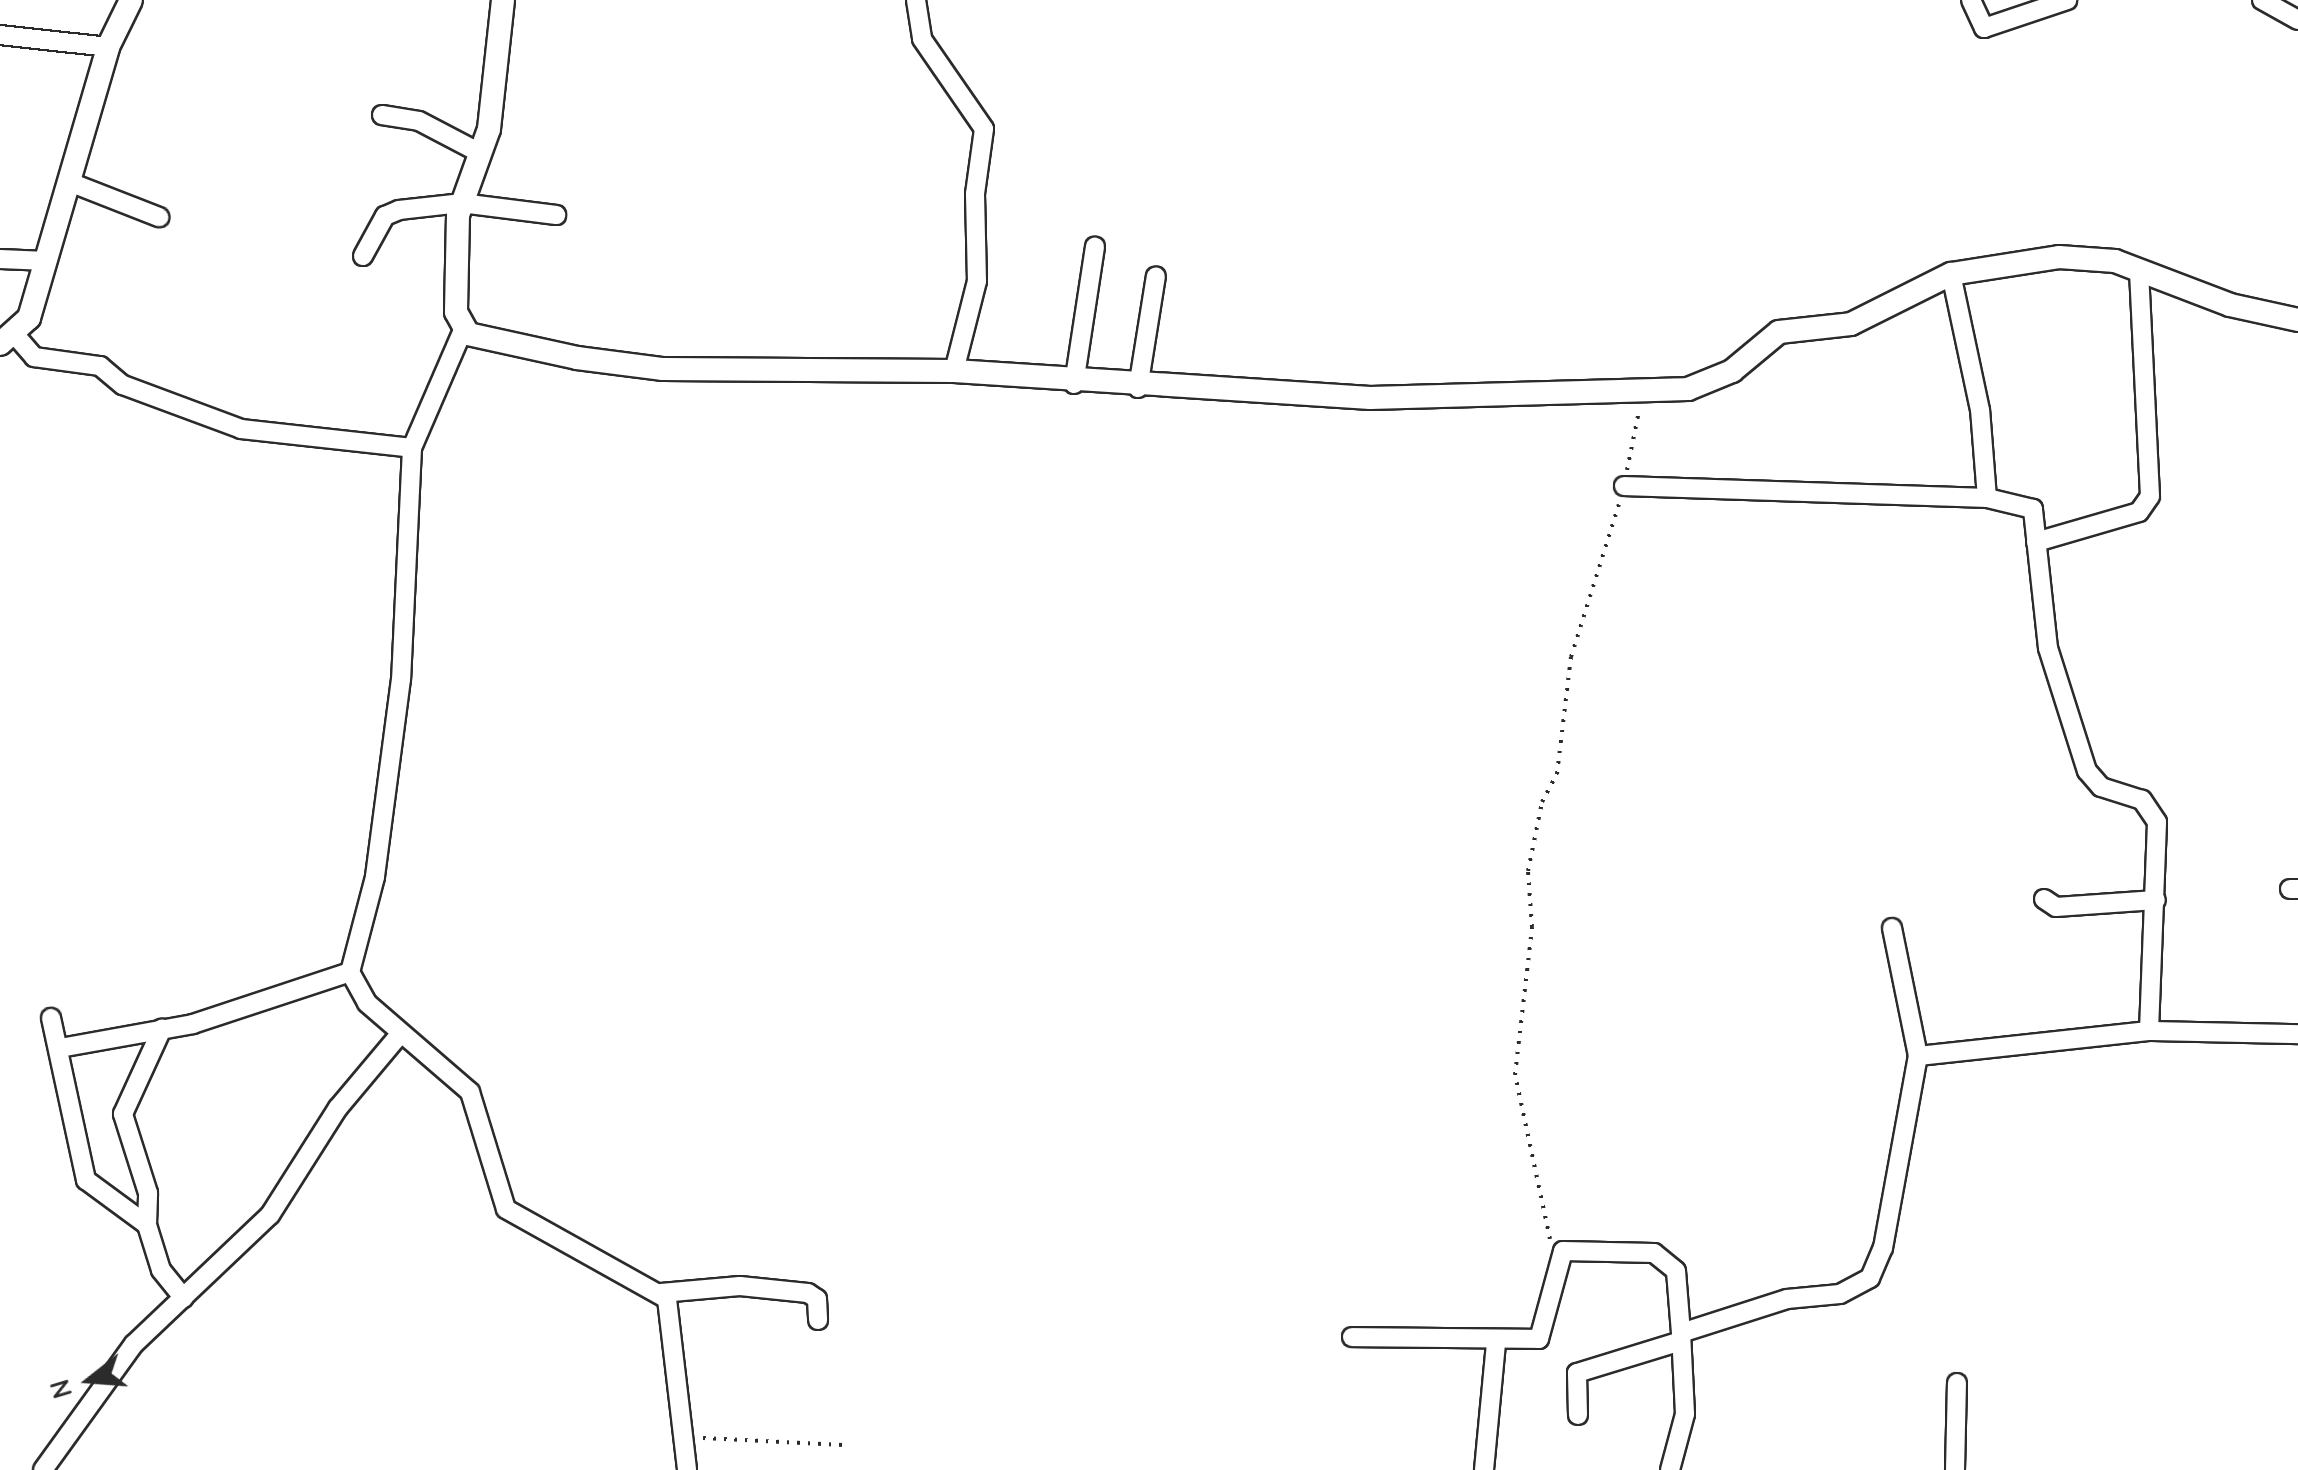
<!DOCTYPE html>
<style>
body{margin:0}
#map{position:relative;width:2298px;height:1470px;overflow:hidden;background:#fff;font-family:"Comic Neue",sans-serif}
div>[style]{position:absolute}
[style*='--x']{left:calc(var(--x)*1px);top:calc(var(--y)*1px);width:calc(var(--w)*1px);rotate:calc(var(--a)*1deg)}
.path>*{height:4px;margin-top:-2px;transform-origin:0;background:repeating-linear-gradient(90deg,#2b2b2b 0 2.5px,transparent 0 10.5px)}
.roads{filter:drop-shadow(2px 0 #2b2b2b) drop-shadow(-2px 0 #2b2b2b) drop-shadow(0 2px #2b2b2b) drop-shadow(0 -2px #2b2b2b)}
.minor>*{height:18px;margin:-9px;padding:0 9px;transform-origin:9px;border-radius:9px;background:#fff}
.tertiary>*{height:22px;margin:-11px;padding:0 11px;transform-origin:11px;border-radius:11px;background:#fff}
span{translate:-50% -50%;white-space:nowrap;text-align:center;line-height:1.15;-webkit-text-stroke:8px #fff;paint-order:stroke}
.north{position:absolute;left:40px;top:1330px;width:100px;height:100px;-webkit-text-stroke:8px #fff;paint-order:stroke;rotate:253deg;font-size:28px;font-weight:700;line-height:40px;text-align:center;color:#2b2b2b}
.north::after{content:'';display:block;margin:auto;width:35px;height:45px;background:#2b2b2b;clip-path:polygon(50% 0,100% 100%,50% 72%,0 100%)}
</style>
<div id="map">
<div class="path">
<i style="--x:1627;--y:470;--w:60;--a:-78.5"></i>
<i style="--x:1550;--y:1239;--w:168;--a:-102"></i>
<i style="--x:1515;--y:1075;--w:149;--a:-83.4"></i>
<i style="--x:1532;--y:927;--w:56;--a:-94.1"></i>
<i style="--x:1528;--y:871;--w:70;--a:-78.5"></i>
<i style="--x:1542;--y:802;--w:32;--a:-62"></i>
<i style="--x:1557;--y:774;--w:118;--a:-83.2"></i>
<i style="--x:1571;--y:657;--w:160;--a:-72.6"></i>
<i style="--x:703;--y:1438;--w:140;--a:2.9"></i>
</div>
<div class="roads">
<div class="minor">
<i style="--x:916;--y:0;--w:39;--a:81"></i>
<i style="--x:922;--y:39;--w:109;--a:55.4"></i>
<i style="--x:984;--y:129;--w:66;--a:97.9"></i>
<i style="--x:975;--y:194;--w:87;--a:88.7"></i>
<i style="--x:977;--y:281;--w:93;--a:104.3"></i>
<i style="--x:1971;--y:0;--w:31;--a:65"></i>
<i style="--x:1984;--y:28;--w:88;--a:-18.6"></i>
<i style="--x:2262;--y:0;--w:41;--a:29.1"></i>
<i style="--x:0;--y:35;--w:109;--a:6.3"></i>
<i style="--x:382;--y:115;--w:37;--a:9"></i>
<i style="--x:419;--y:121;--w:69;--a:27.7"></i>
<i style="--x:69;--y:182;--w:97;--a:21.3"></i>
<i style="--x:363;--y:256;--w:46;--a:-61.2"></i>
<i style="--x:385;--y:216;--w:15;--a:-23"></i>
<i style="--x:399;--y:210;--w:62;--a:-6.4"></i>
<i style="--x:461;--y:203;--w:96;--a:7.2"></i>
<i style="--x:0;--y:259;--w:47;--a:2.4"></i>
<i style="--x:463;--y:330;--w:129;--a:113.4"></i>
<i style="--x:412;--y:448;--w:231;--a:92.7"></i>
<i style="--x:401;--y:679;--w:200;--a:97.5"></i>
<i style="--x:375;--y:877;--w:98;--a:104.7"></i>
<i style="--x:350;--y:972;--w:35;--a:61"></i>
<i style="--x:367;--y:1003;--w:136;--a:40.8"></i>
<i style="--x:470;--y:1092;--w:122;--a:72.9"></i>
<i style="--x:506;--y:1209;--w:184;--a:29.2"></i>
<i style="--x:667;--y:1299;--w:172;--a:83.3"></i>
<i style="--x:16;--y:336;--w:28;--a:49"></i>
<i style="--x:34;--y:357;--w:67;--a:7.8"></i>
<i style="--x:100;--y:366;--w:30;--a:40"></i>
<i style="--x:123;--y:385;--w:126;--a:20.4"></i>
<i style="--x:241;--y:429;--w:172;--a:6.3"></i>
<i style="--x:1074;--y:384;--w:139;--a:-81.3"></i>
<i style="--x:1138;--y:388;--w:113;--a:-80.9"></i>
<i style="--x:1624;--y:486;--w:363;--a:1.9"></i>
<i style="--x:2036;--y:542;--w:107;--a:-16.2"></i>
<i style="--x:2139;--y:512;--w:19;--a:-55"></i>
<i style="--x:2150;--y:496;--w:226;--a:-92.8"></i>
<i style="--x:2290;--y:889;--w:8;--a:0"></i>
<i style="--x:2044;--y:899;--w:14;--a:34"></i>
<i style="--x:2056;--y:907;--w:100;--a:-4"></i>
<i style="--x:1892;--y:928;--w:131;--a:78.5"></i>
<i style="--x:51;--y:1018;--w:166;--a:77.8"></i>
<i style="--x:86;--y:1180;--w:76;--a:36.4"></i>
<i style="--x:147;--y:1225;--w:47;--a:72.7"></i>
<i style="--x:161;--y:1270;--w:36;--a:51"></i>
<i style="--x:2149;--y:1031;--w:149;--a:1.2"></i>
<i style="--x:60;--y:1048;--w:135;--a:-10.2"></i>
<i style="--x:193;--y:1024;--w:165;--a:-18.3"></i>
<i style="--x:147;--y:1225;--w:32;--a:-88"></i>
<i style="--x:148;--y:1193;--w:83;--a:-107.6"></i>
<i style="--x:123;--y:1114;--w:94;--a:-65.4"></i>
<i style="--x:661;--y:1293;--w:79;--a:-5.1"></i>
<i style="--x:740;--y:1286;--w:68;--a:5.9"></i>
<i style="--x:808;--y:1293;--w:11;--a:34"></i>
<i style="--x:817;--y:1299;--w:21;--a:87"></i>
<i style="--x:1352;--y:1337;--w:187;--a:0.6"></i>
<i style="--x:1539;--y:1339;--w:91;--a:-74.7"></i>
<i style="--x:1563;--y:1251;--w:91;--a:1.3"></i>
<i style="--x:1654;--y:1253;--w:28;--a:39"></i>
<i style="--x:1676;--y:1271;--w:62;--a:85.4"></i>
<i style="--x:1578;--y:1415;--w:42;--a:-91.4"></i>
<i style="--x:1577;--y:1373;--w:106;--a:-17.1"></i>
<i style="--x:43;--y:1470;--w:155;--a:-54.2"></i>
<i style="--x:134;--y:1344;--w:187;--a:-43.5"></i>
<i style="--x:270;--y:1215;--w:127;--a:-57.6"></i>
<i style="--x:338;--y:1108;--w:97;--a:-50"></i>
<i style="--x:1484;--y:1470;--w:129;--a:-84.6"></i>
<i style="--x:1670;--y:1470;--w:58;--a:-75"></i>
<i style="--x:1685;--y:1414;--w:81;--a:-92.8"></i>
<i style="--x:1681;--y:1333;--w:111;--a:-17.8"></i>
<i style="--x:1787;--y:1299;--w:53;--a:-5.4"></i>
<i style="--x:1840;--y:1294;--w:34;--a:-28"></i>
<i style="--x:1870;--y:1278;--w:33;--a:-67"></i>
<i style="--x:1883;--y:1248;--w:195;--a:-79.7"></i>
<i style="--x:1918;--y:1056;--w:232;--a:-6.2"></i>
<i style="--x:2149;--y:1031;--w:209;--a:-87.8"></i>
<i style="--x:2157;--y:822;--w:27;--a:-124"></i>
<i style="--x:2142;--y:800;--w:43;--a:-162.4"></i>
<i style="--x:2101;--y:787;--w:21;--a:-131"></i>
<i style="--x:2087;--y:771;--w:129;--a:-107.6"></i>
<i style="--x:2048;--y:648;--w:140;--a:-96.2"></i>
<i style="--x:2033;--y:509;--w:47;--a:-166.6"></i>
<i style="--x:1987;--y:498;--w:88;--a:-94.5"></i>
<i style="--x:1980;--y:410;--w:139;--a:-102"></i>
<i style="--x:1955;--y:1470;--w:87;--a:-88.7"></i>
</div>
<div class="tertiary">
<i style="--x:503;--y:0;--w:130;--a:96.2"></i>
<i style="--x:489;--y:129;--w:91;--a:109.8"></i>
<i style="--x:458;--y:215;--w:97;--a:91.2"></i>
<i style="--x:456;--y:312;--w:25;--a:61"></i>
<i style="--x:468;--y:334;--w:112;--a:12.4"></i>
<i style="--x:577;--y:358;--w:87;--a:7.3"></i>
<i style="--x:663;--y:369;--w:291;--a:0.4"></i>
<i style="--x:954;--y:371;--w:417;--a:3.7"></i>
<i style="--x:1370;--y:398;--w:318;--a:-1.6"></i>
<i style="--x:1688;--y:389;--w:48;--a:-22.2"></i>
<i style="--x:1732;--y:371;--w:61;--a:-39.7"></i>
<i style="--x:1779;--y:332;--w:72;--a:-6.3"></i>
<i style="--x:1851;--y:324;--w:112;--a:-26.6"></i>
<i style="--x:1951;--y:274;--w:109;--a:-8.9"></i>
<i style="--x:2059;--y:257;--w:56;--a:4.1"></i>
<i style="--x:2115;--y:261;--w:123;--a:20.9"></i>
<i style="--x:2230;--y:305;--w:70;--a:12.4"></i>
<i style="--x:0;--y:344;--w:39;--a:-42"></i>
<i style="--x:29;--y:318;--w:282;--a:-73.7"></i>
<i style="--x:108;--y:47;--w:52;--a:-63.9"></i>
</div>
</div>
<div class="north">N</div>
</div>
